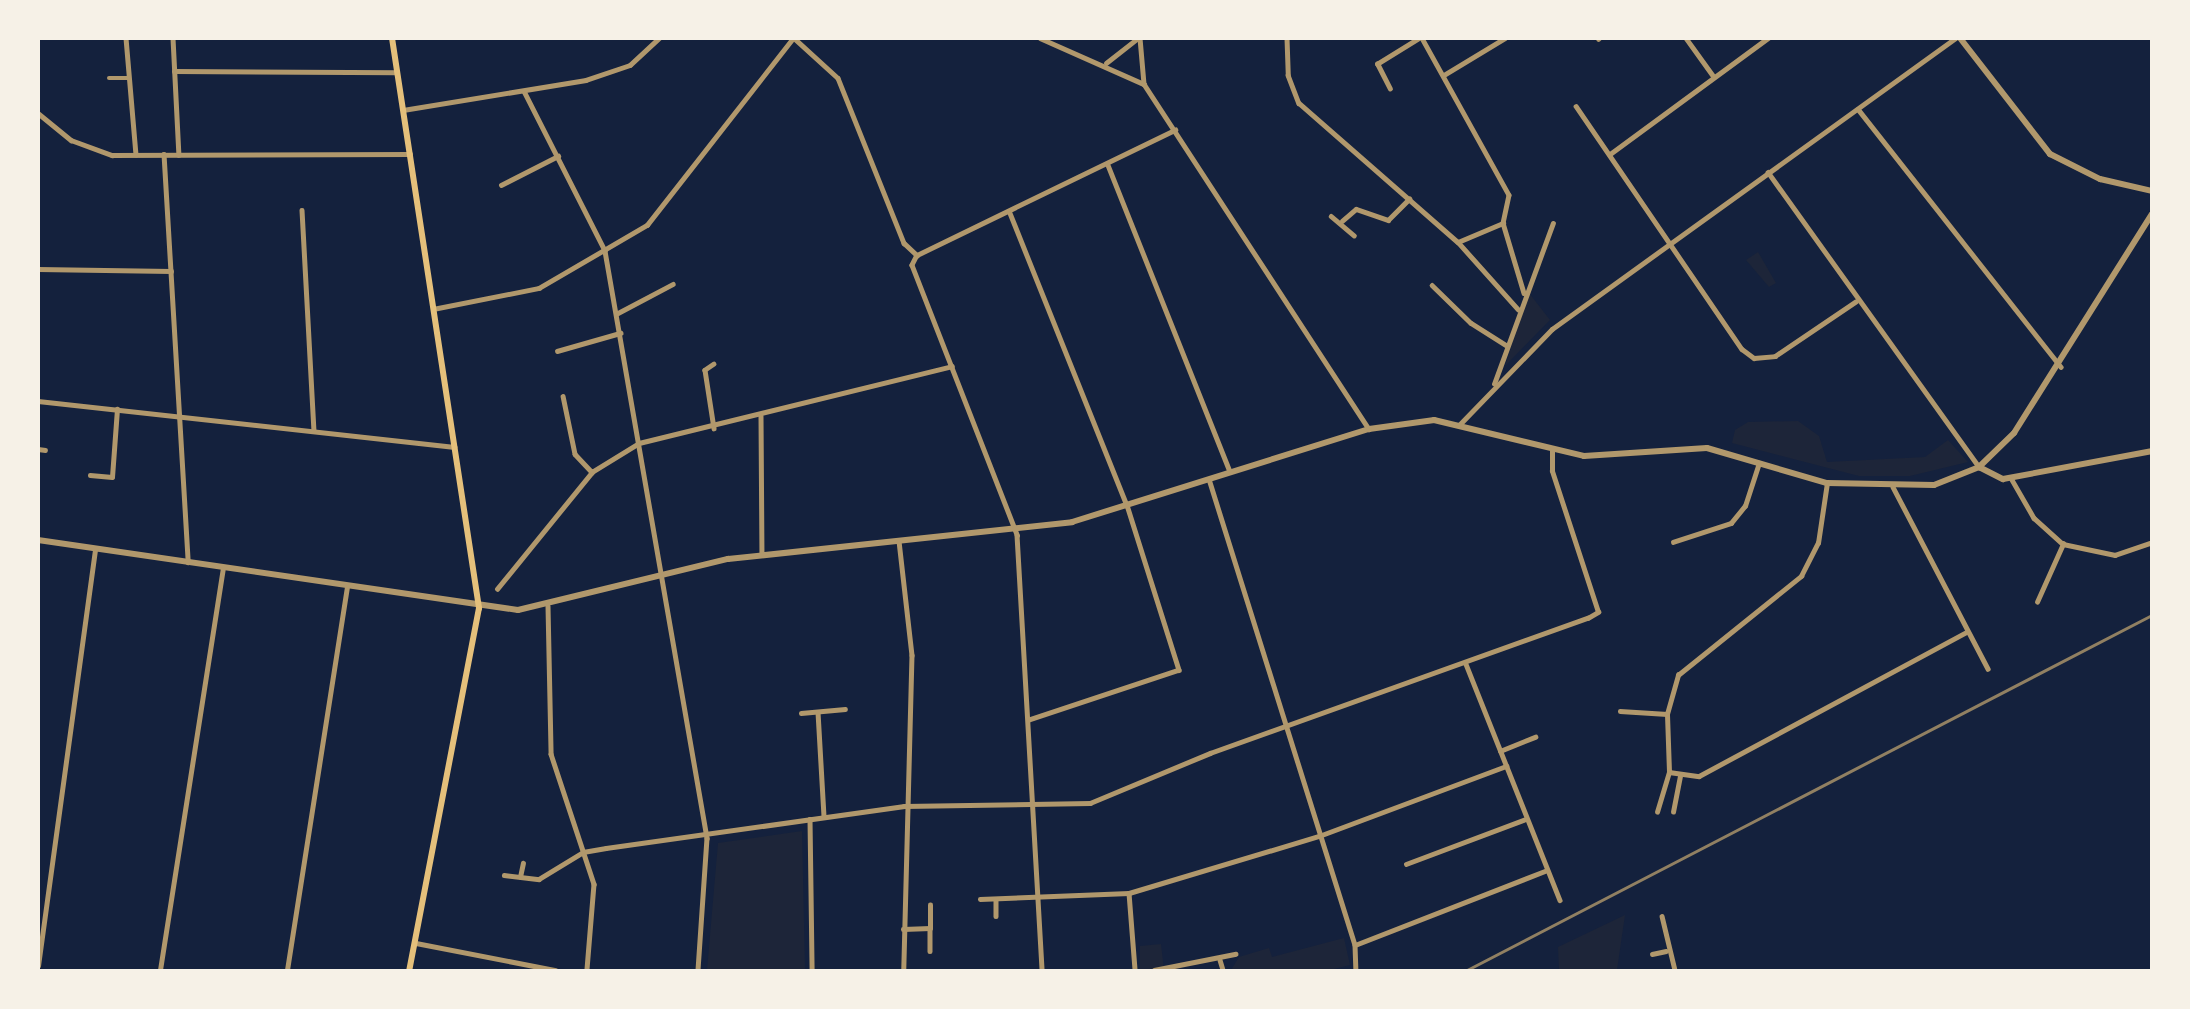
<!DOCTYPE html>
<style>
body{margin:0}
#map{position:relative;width:2190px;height:1009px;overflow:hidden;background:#14213d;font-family:Spectral,serif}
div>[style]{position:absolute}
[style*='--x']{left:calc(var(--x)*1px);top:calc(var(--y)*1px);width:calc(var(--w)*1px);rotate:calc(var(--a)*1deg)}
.green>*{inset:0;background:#1d2539}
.minor>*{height:4.5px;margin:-2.25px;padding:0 2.25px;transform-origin:2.25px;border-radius:2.25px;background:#b1986c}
.tertiary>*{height:6px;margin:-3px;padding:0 3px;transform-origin:3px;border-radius:3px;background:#b1986c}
.secondary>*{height:6px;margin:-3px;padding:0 3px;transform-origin:3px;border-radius:3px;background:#e5c07b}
.rail>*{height:2.5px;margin:-1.25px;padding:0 1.25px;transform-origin:1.25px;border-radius:1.25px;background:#918062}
span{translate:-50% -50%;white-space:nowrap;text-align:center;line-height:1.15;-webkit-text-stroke:6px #f6f1e7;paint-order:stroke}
.frame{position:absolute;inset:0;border:40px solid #f6f1e7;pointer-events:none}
</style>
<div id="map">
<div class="green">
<i style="clip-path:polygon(1758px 252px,1776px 283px,1769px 287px,1746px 260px)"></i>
<i style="clip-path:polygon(1529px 293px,1550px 320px,1505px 366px)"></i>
<i style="clip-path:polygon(1798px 421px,1819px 436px,1827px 462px,1925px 457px,1948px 440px,1968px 462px,1910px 476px,1859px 476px,1732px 443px,1735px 430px,1748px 422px)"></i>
<i style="clip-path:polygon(802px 831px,805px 970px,707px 970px,718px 843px)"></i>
<i style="clip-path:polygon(1625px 915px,1617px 970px,1559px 970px,1558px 947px)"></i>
<i style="clip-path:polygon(1344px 938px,1350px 965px,1330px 970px,1231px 970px,1239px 957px,1269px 948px,1272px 957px)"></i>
<i style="clip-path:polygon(1161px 944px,1164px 970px,1140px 970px,1140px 946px)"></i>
</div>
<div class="minor">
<i style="--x:126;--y:38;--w:117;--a:85.1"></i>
<i style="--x:173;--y:38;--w:117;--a:87.1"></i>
<i style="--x:794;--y:38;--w:59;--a:42.3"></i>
<i style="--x:838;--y:78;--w:178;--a:68.2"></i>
<i style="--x:904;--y:243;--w:18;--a:43"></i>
<i style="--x:1040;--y:38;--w:114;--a:23.9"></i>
<i style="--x:1144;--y:84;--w:412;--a:56.9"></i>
<i style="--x:1140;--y:38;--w:46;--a:85"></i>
<i style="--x:1287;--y:38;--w:37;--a:88"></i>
<i style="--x:1288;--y:75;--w:30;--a:69"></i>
<i style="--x:1299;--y:103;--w:211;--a:41.2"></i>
<i style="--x:1458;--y:242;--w:90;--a:48.2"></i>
<i style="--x:1422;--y:38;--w:179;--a:61"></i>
<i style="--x:1509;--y:195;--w:29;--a:102"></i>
<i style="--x:1503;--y:223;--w:73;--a:73.3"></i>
<i style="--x:1686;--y:38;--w:48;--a:54.3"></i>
<i style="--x:1598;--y:39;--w:1;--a:-45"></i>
<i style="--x:1106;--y:63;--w:41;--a:-38"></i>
<i style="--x:174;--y:71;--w:223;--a:0.3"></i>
<i style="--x:1444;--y:75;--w:71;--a:-31.2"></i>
<i style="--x:109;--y:78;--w:19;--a:0"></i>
<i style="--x:1390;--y:89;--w:28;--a:-117"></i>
<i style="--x:1377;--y:64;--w:49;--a:-31.8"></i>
<i style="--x:524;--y:91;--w:179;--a:63.1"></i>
<i style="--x:605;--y:251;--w:596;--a:80.14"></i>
<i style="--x:707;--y:838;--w:132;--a:93.9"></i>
<i style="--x:1576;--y:106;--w:294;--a:55.7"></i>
<i style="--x:1742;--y:349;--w:15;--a:37"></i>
<i style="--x:1754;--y:358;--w:21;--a:-5"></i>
<i style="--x:1775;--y:356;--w:97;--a:-34"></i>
<i style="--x:1858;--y:109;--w:328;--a:51.8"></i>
<i style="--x:403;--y:110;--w:185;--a:-9.3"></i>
<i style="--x:586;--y:80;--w:46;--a:-18.8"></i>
<i style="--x:630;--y:65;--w:40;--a:-43"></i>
<i style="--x:38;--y:113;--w:43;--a:39.3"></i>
<i style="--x:71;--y:140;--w:44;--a:20.1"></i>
<i style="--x:112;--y:155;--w:298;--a:-0.2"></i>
<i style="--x:164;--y:154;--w:409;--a:86.6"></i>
<i style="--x:1610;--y:154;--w:196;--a:-36.3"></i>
<i style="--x:1108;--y:165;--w:329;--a:68.3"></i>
<i style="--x:1768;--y:172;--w:363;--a:54.4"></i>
<i style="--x:501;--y:185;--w:64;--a:-27"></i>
<i style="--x:302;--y:210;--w:220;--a:86.9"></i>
<i style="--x:1010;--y:213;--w:315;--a:68.2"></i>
<i style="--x:1127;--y:505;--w:173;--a:72.5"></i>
<i style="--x:1179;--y:670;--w:158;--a:161.6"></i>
<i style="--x:1331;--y:216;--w:30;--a:40"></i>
<i style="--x:1342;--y:221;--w:18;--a:-41"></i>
<i style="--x:1356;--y:209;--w:34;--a:19"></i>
<i style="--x:1388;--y:220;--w:30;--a:-45"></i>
<i style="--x:1458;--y:242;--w:49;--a:-22.9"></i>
<i style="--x:917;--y:255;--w:11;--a:117"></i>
<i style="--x:912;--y:265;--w:290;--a:68.7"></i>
<i style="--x:1017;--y:535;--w:436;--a:86.7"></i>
<i style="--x:917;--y:255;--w:287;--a:-25.9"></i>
<i style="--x:38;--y:269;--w:133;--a:0.9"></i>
<i style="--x:1432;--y:285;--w:54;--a:44.3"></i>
<i style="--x:1471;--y:323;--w:41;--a:32.2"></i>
<i style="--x:433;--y:309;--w:108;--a:-11.2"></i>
<i style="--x:539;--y:288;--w:125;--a:-30.3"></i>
<i style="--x:647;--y:225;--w:237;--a:-52"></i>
<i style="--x:616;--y:314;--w:64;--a:-27.8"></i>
<i style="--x:557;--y:351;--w:66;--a:-15.9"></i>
<i style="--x:714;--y:364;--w:11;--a:146"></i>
<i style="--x:705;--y:370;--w:59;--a:81.2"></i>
<i style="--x:1494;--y:384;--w:171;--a:-69.9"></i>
<i style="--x:563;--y:396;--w:59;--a:78.3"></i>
<i style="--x:575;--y:454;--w:25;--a:47"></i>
<i style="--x:38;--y:401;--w:419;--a:6.3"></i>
<i style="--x:761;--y:416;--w:138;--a:89.6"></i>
<i style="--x:1460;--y:424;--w:132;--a:-45.9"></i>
<i style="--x:1552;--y:329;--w:497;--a:-35.8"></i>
<i style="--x:38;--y:449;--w:7;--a:8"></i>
<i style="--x:90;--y:475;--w:22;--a:5"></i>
<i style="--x:112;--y:477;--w:68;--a:-85.8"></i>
<i style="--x:2011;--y:478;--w:46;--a:60.1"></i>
<i style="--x:2034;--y:518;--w:39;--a:42"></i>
<i style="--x:2063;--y:544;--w:53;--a:11.9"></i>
<i style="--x:2115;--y:555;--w:39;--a:-19"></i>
<i style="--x:1209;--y:479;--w:488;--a:72.6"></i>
<i style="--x:1355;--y:945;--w:25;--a:88"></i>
<i style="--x:1893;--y:487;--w:205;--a:62.4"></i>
<i style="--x:899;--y:541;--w:115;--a:83.5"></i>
<i style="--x:912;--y:655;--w:315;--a:91.5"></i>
<i style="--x:1673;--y:542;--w:61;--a:-18.1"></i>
<i style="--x:1731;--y:523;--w:22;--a:-51"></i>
<i style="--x:1745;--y:506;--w:45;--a:-72"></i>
<i style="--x:497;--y:589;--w:151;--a:-50.9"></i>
<i style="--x:592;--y:472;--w:55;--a:-31.7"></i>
<i style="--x:639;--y:443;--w:322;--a:-13.8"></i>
<i style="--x:2037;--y:602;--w:64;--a:-65.9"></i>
<i style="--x:548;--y:606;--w:148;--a:88.8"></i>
<i style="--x:551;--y:754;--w:137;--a:71.7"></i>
<i style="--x:594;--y:884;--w:86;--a:94.7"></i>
<i style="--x:1466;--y:664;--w:254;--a:68.3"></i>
<i style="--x:1620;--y:711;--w:47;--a:3.7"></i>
<i style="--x:818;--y:712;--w:105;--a:86.7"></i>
<i style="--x:801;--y:713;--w:44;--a:-5.2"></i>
<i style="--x:1500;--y:751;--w:38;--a:-22"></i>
<i style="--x:1669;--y:772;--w:58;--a:-92"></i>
<i style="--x:1667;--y:714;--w:41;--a:-74.2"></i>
<i style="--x:1678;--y:675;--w:158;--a:-38.8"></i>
<i style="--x:1801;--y:576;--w:37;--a:-63"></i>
<i style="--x:1818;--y:543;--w:61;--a:-81.5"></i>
<i style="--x:1669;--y:772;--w:30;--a:8"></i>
<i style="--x:1699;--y:776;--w:303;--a:-28.3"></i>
<i style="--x:1657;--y:812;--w:42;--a:-73.3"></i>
<i style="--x:1673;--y:812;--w:36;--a:-79"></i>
<i style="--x:810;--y:819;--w:151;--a:89.2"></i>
<i style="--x:1406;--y:864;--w:128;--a:-20.6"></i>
<i style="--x:504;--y:875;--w:35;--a:7"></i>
<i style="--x:539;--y:879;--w:52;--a:-31.5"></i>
<i style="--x:583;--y:852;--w:23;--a:-10"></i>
<i style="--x:606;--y:848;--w:301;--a:-8"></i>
<i style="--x:904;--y:806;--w:186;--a:-0.9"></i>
<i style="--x:1090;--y:803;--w:130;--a:-22.6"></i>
<i style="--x:1210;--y:753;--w:401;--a:-19.7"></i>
<i style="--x:1588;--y:618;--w:12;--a:-31"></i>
<i style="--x:1598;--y:612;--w:148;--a:-108.1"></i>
<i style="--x:1552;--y:471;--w:21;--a:-90"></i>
<i style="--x:520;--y:877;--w:14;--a:-78"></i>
<i style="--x:1129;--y:893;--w:77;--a:85.5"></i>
<i style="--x:980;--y:899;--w:149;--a:-2.3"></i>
<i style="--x:1129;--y:893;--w:198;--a:-16.7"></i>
<i style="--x:1319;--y:836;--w:200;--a:-20.5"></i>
<i style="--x:996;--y:899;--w:17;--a:90"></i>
<i style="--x:1662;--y:916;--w:56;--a:76.5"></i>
<i style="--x:930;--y:928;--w:23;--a:90"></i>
<i style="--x:903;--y:929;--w:27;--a:-2"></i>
<i style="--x:930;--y:928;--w:23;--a:-90"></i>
<i style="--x:416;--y:943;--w:142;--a:11"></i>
<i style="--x:1355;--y:945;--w:206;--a:-21.3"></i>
<i style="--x:1652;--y:954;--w:14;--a:-12"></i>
<i style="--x:1220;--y:960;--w:10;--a:73"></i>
<i style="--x:38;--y:966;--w:420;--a:-82.2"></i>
<i style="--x:160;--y:970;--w:407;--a:-81.1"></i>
<i style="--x:287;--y:970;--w:389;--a:-81.1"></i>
<i style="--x:1154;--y:970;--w:83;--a:-11.2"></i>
</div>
<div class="tertiary">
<i style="--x:1960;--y:38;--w:147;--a:52.2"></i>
<i style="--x:2050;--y:154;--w:56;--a:26.6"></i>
<i style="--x:2100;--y:179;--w:53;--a:13"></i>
<i style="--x:1979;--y:467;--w:27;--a:27"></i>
<i style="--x:2003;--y:479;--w:152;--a:-10.6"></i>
<i style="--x:38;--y:540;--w:485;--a:8.3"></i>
<i style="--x:518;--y:610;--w:216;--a:-13.7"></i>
<i style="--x:728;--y:559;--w:346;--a:-6.1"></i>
<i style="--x:1072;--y:522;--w:311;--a:-17.4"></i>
<i style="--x:1369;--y:429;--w:66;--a:-7.9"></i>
<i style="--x:1434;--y:420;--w:154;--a:13.5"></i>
<i style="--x:1584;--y:456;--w:123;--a:-3.7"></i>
<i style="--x:1707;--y:448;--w:125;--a:16.3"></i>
<i style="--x:1827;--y:483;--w:107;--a:1.1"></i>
<i style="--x:1934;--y:485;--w:48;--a:-21.8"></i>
<i style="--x:1979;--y:467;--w:49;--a:-44.2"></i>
<i style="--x:2014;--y:433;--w:259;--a:-57.8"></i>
</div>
<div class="secondary">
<i style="--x:392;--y:38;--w:577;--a:81.32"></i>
<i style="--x:479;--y:608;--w:369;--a:100.9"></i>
</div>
<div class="rail">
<i style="--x:1467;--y:970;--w:772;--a:-27.4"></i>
</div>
<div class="frame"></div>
</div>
